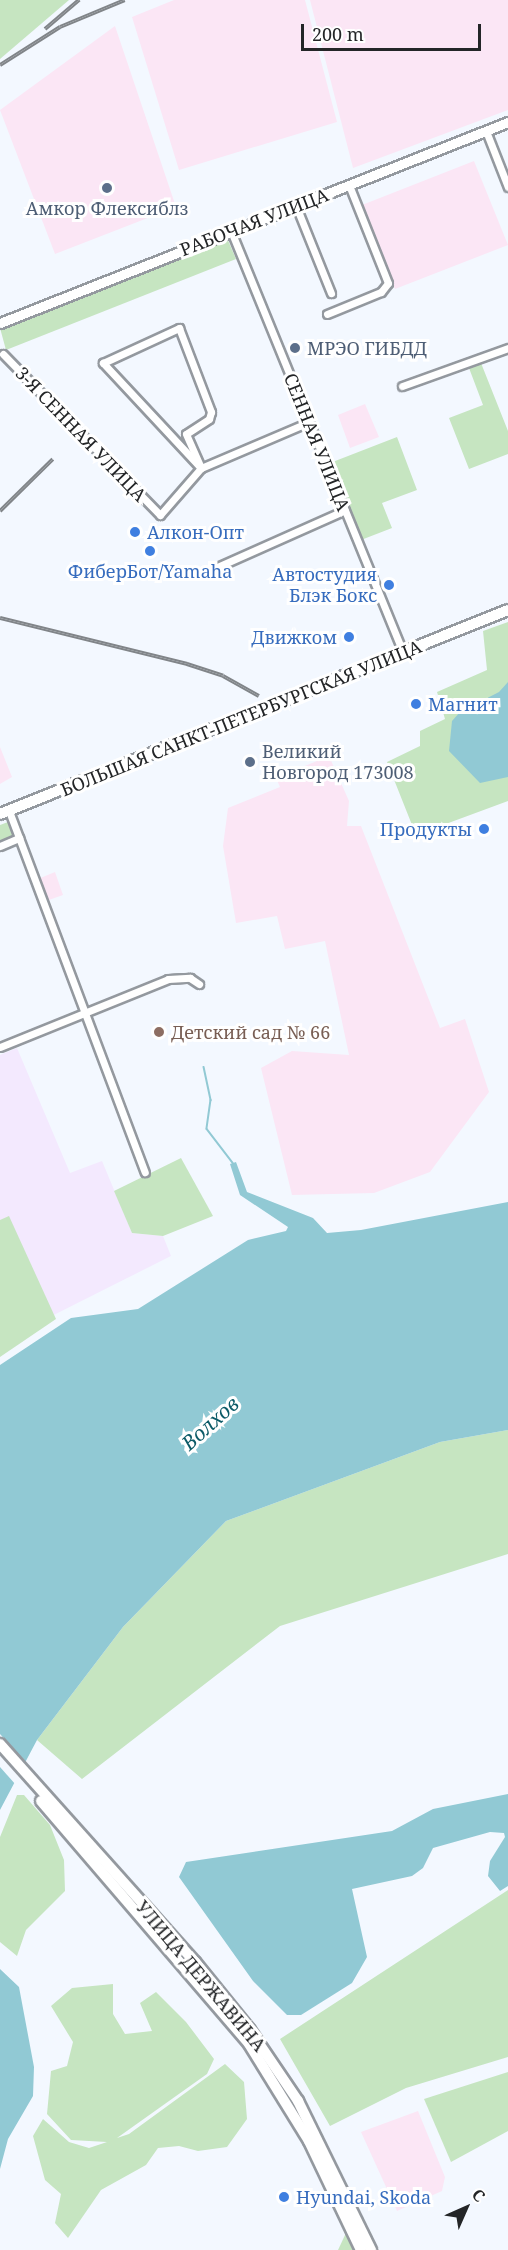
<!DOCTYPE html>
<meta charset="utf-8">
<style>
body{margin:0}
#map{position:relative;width:508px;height:2250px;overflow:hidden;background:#f3f8ff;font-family:"Noto Serif",serif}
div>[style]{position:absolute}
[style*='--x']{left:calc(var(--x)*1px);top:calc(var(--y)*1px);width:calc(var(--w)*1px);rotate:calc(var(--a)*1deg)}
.industrial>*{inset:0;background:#fbe6f5}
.medical>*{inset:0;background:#f3e9fe}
.green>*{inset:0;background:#c6e5c1}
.water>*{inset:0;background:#91c9d4}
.pier>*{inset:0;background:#f3f8ff}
.stream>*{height:1.5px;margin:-0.75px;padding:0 0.75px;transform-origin:0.75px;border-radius:0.75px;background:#91c9d4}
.roads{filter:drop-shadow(2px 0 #94999f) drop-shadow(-2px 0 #94999f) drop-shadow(0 2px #94999f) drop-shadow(0 -2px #94999f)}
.minor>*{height:7px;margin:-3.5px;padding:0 3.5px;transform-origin:3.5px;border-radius:3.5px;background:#fff}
.secondary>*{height:9px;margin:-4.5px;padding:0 4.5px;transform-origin:4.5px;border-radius:4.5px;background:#fff}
.primary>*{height:10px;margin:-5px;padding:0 5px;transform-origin:5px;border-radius:5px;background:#fff}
.rail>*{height:4px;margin-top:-2px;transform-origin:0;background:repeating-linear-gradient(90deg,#fff 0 4.5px,#818589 0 9px);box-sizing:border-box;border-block:2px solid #818589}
.dots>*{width:16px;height:16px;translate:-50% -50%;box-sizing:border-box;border:3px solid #fff;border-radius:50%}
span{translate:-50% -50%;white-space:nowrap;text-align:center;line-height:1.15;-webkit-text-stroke:6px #fff;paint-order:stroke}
.service-label{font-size:18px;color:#4e5e75}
.left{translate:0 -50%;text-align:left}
.street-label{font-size:18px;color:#232527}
.shop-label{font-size:18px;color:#366cbe}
.right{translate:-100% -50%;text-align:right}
.education-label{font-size:18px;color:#785e54}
.water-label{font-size:20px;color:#0c5b68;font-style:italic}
.north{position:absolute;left:436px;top:2178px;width:60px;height:60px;-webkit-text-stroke:4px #fff;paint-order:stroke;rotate:45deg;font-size:16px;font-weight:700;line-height:24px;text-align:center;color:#232527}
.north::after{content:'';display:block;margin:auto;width:21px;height:27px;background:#232527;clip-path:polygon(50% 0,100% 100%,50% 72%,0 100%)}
.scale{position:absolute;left:301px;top:24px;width:180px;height:27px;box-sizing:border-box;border:3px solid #232527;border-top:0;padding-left:8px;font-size:18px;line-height:21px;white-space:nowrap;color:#232527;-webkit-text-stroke:4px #fff;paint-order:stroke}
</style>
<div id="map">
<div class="industrial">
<i style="clip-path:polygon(174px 0,305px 0,337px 122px,179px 170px,132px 17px)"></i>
<i style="clip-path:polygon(310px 0,508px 0,508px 110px,353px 168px)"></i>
<i style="clip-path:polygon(115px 26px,176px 207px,55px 254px,0 110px)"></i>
<i style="clip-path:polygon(474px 161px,508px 245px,395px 289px,362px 205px)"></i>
<i style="clip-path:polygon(365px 404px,379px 437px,350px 448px,338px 415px)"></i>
<i style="clip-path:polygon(0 747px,12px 777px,0 784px)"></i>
<i style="clip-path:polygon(329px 756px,349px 801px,347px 826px,361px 826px,440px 1028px,465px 1019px,489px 1092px,430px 1172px,374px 1193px,292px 1195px,261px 1068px,292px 1051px,349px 1055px,325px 941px,285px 949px,277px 916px,236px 923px,223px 846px,228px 808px,280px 787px,276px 778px)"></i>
<i style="clip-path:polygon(55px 872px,63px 895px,46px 901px,38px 879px)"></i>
<i style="clip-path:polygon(418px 2111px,445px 2177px,442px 2191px,397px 2211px,361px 2132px)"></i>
</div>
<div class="medical">
<i style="clip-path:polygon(17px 1048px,70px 1173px,102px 1161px,132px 1233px,163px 1236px,171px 1256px,0 1342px,0 1055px)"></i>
</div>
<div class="green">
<i style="clip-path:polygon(0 0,69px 0,0 59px)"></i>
<i style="clip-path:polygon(227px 238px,236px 259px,6px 350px,0 328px)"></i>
<i style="clip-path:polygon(481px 363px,508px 431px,508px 454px,469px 469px,449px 418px,483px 405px,469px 368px)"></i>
<i style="clip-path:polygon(397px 437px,417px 490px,382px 503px,392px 528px,361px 540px,330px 463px)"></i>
<i style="clip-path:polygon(508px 622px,508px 801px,416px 835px,387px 762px,420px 746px,420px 731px,445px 719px,437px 692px,487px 670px,483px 631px)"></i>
<i style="clip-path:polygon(8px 822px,14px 838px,0 844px,0 825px)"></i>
<i style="clip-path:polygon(181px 1158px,213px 1216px,163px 1236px,132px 1233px,114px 1191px)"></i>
<i style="clip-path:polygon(9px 1216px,56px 1319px,0 1357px,0 1220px)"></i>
<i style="clip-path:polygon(508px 1430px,508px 1554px,280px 1626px,82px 1779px,37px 1740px,123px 1627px,226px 1521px,440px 1442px)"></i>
<i style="clip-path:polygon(17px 1795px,24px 1795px,50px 1825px,64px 1860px,65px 1891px,26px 1930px,17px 1956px,0 1942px,0 1837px)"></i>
<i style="clip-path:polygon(508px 1890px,508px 2057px,406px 2088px,330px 2126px,280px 2039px)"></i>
<i style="clip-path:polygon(113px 1984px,113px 2014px,125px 2034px,152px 2031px,140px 2003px,156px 1992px,186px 2022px,214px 2059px,207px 2074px,117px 2138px,129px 2134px,225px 2064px,244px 2082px,247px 2119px,227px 2147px,198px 2151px,179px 2146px,158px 2148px,146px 2165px,101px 2190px,68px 2238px,55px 2223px,61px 2194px,45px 2180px,33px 2136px,43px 2119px,69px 2142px,89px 2148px,107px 2142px,71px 2140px,47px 2114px,51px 2071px,67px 2066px,73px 2042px,51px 2006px,72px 1988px)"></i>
<i style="clip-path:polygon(508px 2072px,508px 2131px,451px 2162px,424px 2099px)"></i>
<i style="clip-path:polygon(348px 2232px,355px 2250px,338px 2250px,346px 2233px)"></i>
</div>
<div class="water">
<i style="clip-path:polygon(508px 682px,508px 777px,480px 783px,449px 751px,452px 721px,460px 712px,499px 692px)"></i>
<i style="clip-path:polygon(236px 1162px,247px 1192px,313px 1218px,327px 1233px,361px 1230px,508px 1202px,508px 1430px,440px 1442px,226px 1521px,123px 1627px,37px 1740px,0 1810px,0 1365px,71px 1318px,138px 1309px,248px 1240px,286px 1231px,288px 1227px,240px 1195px,230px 1164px)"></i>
<i style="clip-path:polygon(508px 1794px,508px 1886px,500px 1891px,488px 1876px,490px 1861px,505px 1837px,504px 1833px,490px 1832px,433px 1848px,423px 1868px,412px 1876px,352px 1889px,367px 1957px,352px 1983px,301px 2015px,287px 2015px,253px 1981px,179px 1877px,186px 1862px,392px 1831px,433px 1809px)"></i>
<i style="clip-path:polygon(0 1969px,19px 1987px,34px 2067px,33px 2096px,8px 2139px,0 2169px)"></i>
</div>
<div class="pier">
<i style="clip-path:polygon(0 1734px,27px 1764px,16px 1785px,0 1767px)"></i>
</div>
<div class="stream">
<i style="--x:204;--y:1067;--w:34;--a:78"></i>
<i style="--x:211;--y:1100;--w:29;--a:98"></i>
<i style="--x:207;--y:1129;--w:43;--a:52.6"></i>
</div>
<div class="roads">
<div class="minor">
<i style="--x:486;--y:131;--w:60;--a:68.6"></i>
<i style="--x:296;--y:206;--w:94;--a:68.1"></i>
<i style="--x:231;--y:231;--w:456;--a:67.8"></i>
<i style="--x:327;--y:314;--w:58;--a:-22.2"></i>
<i style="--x:381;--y:292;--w:11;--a:-52"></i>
<i style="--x:388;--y:283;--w:105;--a:-111.7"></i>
<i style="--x:179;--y:328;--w:90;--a:69.1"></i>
<i style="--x:211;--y:412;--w:7;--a:106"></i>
<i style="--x:209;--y:419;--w:27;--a:147"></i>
<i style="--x:186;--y:434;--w:37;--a:66"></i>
<i style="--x:201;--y:468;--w:144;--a:-133"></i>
<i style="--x:103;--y:363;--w:84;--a:-24.7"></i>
<i style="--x:3;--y:354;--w:225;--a:45.7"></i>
<i style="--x:160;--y:515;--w:62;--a:-48.9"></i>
<i style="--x:201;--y:468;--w:117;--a:-23.1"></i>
<i style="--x:402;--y:386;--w:113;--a:-19.7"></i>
<i style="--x:215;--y:568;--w:142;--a:-24"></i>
<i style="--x:9;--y:811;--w:386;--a:69.4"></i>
<i style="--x:0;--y:846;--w:21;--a:-23"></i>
<i style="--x:0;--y:1047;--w:181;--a:-22"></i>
<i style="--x:168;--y:979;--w:22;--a:-3"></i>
<i style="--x:190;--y:978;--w:11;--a:34"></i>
</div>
<div class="secondary">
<i style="--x:0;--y:323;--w:546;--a:-21.59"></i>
</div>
<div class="primary">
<i style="--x:0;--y:814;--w:547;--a:-21.88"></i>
<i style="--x:0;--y:1744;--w:292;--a:48.2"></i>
<i style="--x:195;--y:1962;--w:87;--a:51"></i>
<i style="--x:250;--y:2030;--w:86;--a:55.9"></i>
<i style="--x:298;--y:2101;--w:166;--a:63.9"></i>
<i style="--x:41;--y:1801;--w:320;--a:49.4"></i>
<i style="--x:249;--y:2044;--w:114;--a:58.3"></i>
<i style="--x:309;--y:2141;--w:121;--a:64.5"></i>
</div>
</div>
<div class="rail">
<i style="--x:45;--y:29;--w:45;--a:-40.5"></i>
<i style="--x:0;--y:65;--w:71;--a:-32.3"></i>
<i style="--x:60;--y:27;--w:70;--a:-22.6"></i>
<i style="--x:0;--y:511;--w:74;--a:-44.5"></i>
<i style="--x:0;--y:618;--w:193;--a:13.8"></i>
<i style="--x:187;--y:664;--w:38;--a:18"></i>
<i style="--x:223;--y:676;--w:41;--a:29.1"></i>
</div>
<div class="dots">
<i style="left:107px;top:188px;background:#5c6f8a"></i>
<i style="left:295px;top:348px;background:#5c6f8a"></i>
<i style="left:135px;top:532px;background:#3f7fe0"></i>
<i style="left:150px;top:551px;background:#3f7fe0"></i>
<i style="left:389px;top:585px;background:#3f7fe0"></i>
<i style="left:349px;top:637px;background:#3f7fe0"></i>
<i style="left:416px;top:704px;background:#3f7fe0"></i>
<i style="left:250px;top:762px;background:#5c6f8a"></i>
<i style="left:484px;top:829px;background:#3f7fe0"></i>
<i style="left:159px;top:1032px;background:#8d6e63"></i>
<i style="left:284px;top:2197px;background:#3f7fe0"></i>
</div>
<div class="service-label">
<span style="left:107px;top:208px">Амкор Флексиблз</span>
<span class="left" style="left:307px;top:348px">МРЭО ГИБДД</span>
<span class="left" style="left:262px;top:762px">Великий<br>Новгород 173008</span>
</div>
<div class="street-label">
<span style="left:254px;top:222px;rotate:-21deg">РАБОЧАЯ УЛИЦА</span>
<span style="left:81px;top:434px;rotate:46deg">3-Я СЕННАЯ УЛИЦА</span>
<span style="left:317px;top:442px;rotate:68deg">СЕННАЯ УЛИЦА</span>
<span style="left:241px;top:718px;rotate:-22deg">БОЛЬШАЯ САНКТ-ПЕТЕРБУРГСКАЯ УЛИЦА</span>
<span style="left:201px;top:1976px;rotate:50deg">УЛИЦА ДЕРЖАВИНА</span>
</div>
<div class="shop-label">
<span class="left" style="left:147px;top:532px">Алкон-Опт</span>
<span style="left:150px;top:571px">ФиберБот/Yamaha</span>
<span class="right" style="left:377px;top:585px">Автостудия<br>Блэк Бокс</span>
<span class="right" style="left:337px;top:637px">Движком</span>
<span class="left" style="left:428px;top:704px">Магнит</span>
<span class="right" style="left:472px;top:829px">Продукты</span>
<span class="left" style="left:296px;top:2197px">Hyundai, Skoda</span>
</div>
<div class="education-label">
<span class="left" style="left:171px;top:1032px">Детский сад № 66</span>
</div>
<div class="water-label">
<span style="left:210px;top:1423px;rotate:-42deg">Волхов</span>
</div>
<div class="north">С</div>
<div class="scale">200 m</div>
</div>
